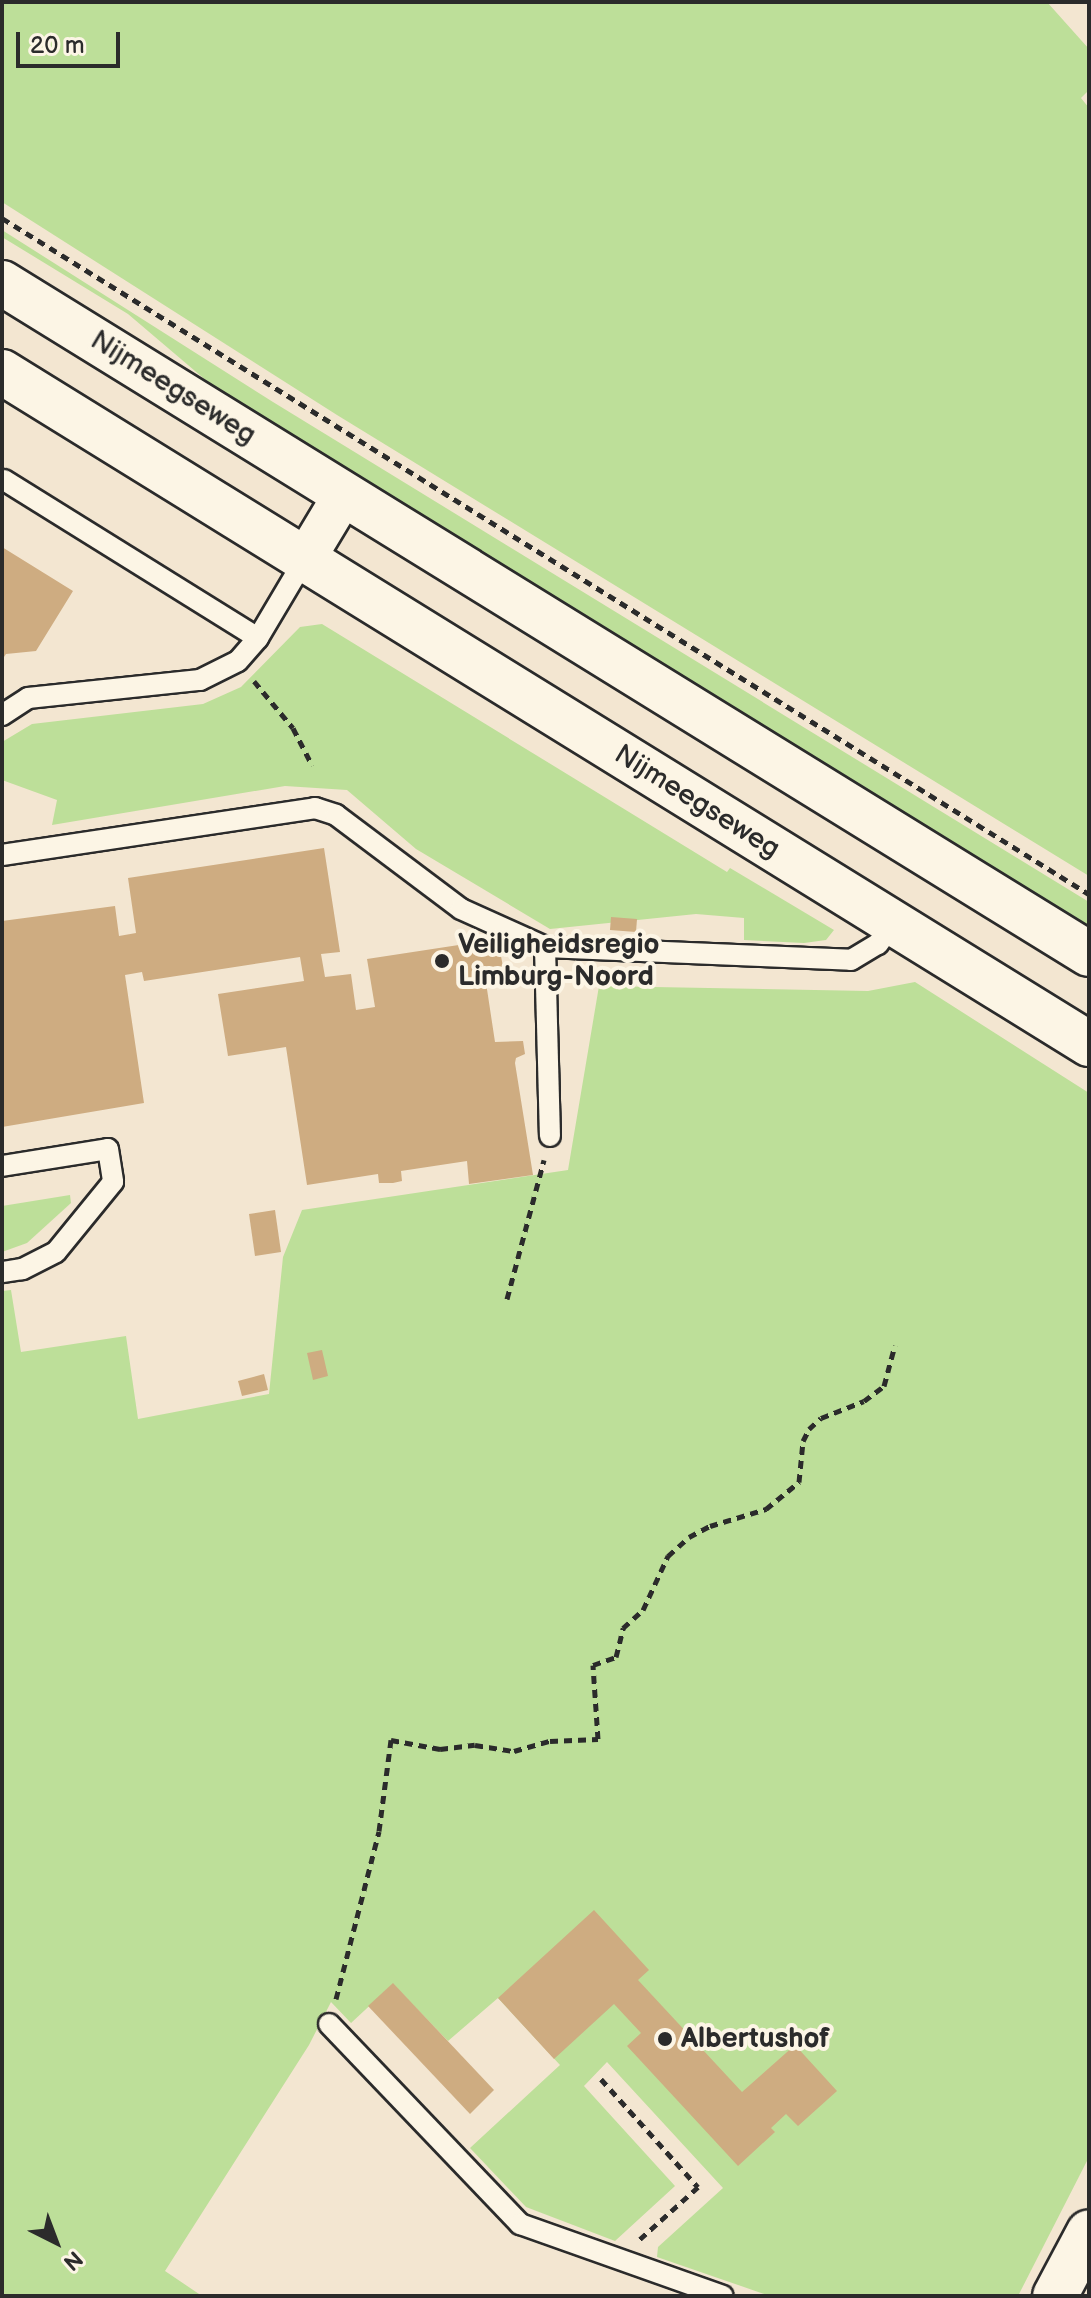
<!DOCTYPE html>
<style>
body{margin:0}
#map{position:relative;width:1091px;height:2298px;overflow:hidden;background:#f3e6d1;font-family:"Balsamiq Sans",sans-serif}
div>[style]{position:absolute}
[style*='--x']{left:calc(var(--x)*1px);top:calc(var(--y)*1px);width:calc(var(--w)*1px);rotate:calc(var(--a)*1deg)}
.green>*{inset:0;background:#bddf99}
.building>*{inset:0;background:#ceac81}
.path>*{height:5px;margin-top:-2.5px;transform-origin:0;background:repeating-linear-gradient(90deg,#2b2b2b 0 8px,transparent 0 14px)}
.roads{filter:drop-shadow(2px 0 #2b2b2b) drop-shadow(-2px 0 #2b2b2b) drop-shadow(0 2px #2b2b2b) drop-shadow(0 -2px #2b2b2b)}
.lane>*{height:20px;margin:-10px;padding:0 10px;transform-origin:10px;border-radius:10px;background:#fcf5e5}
.street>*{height:40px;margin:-20px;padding:0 20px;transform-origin:20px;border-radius:20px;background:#fcf5e5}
.secondary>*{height:44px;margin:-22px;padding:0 22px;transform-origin:22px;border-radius:22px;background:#fcf5e5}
.dots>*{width:22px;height:22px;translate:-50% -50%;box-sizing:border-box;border:4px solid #fcf5e5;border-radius:50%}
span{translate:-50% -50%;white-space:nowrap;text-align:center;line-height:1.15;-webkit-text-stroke:8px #fcf5e5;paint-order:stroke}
.street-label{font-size:28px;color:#2b2b2b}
.poi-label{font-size:28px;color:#2b2b2b;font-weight:700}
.left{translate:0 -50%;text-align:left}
.frame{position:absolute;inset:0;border:4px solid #2b2b2b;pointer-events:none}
.north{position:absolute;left:16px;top:2202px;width:80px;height:80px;-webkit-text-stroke:6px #fcf5e5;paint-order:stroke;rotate:138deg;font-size:22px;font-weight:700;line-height:32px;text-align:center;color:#2b2b2b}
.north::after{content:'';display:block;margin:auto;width:28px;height:36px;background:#2b2b2b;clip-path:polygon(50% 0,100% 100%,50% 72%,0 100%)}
.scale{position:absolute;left:16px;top:32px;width:104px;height:36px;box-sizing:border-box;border:4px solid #2b2b2b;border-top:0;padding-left:10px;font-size:24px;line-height:28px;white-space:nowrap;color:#2b2b2b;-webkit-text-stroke:6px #fcf5e5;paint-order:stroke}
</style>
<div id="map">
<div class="green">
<i style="clip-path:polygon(2px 2px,1047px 2px,1089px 49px,1089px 90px,1081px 98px,1089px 108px,1089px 876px,337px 415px,2px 202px)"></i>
<i style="clip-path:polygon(2px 230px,273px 402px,1089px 902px,1089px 932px,235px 405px,128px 314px,2px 237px)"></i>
<i style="clip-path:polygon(322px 624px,727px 872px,730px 868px,834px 930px,826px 940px,804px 943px,744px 940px,744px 918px,696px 914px,550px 929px,416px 849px,347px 790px,285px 786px,52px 825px,57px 800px,2px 780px,2px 742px,32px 724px,203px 704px,241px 687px,300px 627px)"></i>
<i style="clip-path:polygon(915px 982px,1089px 1093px,1089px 2157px,1018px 2296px,770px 2296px,657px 2257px,658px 2247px,723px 2188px,607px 2062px,584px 2086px,675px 2186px,615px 2241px,526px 2207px,470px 2148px,560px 2065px,498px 1998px,448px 2041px,393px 1984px,351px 2023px,331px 2002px,309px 2045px,165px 2271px,202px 2296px,2px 2296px,2px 1291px,11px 1290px,21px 1352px,126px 1336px,138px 1419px,269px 1394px,283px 1257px,302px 1210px,568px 1170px,599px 986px,868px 991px)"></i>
<i style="clip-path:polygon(70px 1195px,71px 1203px,27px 1243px,2px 1252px,2px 1206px)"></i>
</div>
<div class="building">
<i style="clip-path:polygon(2px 547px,73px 591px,36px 651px,6px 654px,2px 660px)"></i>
<i style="clip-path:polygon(324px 848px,340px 952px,321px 954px,325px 977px,351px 974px,356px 1010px,375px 1007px,367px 959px,498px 939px,504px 973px,485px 976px,495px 1042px,523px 1041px,525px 1054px,516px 1058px,515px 1063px,533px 1175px,469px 1184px,467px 1161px,401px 1171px,402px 1181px,393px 1183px,379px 1183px,378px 1174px,307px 1185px,286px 1047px,228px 1056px,218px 994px,304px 981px,300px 957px,144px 981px,142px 972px,125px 975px,144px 1103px,2px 1127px,2px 921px,115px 906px,119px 936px,136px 933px,128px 878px)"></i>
<i style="clip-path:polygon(611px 917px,637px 919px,636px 932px,610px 930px)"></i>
<i style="clip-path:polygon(275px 1210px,281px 1252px,255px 1256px,249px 1214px)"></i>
<i style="clip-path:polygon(322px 1350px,328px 1376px,313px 1380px,307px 1353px)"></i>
<i style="clip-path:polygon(264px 1374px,268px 1390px,242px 1396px,238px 1381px)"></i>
<i style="clip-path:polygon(594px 1910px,649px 1970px,638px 1980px,742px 2092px,795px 2045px,837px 2091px,798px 2126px,786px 2114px,771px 2128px,775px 2132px,738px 2166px,627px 2046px,641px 2033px,614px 2004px,554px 2059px,498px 1998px)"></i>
<i style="clip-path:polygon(393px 1983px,494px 2090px,470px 2114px,368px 2006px)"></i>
</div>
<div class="path">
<i style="--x:2;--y:218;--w:1280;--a:31.88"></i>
<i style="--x:254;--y:681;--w:61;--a:50.3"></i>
<i style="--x:293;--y:728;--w:42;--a:62.8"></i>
<i style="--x:507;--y:1299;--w:144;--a:-75.1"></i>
<i style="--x:336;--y:1999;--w:173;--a:-75.6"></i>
<i style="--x:379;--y:1831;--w:92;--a:-82.5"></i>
<i style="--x:391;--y:1740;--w:50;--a:10.4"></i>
<i style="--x:440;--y:1749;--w:35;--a:-7"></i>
<i style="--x:475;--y:1745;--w:39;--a:9"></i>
<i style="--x:514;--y:1751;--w:37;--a:-16"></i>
<i style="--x:550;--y:1741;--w:48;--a:-2.4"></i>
<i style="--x:598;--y:1739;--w:74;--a:-93.9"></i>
<i style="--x:593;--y:1665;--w:24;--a:-19"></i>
<i style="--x:616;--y:1657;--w:30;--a:-76"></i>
<i style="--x:623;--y:1628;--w:27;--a:-42"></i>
<i style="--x:643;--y:1610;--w:60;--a:-65.2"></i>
<i style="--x:668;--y:1556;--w:28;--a:-42"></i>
<i style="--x:689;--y:1537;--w:24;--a:-28"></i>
<i style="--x:710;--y:1526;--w:59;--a:-16.9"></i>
<i style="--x:766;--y:1509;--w:43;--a:-39.3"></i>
<i style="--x:799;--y:1482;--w:41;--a:-84.4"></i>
<i style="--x:803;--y:1441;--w:13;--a:-63"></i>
<i style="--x:809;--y:1429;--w:16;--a:-43"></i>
<i style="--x:821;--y:1418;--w:46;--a:-21.6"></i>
<i style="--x:864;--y:1401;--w:25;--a:-37"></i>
<i style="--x:884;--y:1386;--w:42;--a:-75"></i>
<i style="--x:601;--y:2079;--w:145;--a:48.1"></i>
<i style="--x:698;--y:2187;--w:79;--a:138.1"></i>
</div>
<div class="roads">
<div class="lane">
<i style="--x:4;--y:480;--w:299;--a:31.9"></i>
<i style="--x:2;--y:715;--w:31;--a:-33"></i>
<i style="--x:28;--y:698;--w:173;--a:-6"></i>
<i style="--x:200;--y:680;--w:42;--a:-26.6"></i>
<i style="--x:238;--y:661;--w:30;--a:-49"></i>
<i style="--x:258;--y:638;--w:92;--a:-59.3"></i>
<i style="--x:2;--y:855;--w:317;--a:-8.5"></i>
<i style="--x:315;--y:808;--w:22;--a:18"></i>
<i style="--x:336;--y:815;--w:156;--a:36.9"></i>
<i style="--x:461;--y:909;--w:92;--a:24.3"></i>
<i style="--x:545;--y:947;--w:306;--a:2.4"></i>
<i style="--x:851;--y:960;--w:31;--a:-31"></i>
<i style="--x:878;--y:944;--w:26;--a:-54"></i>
<i style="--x:545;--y:947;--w:189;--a:88.5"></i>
<i style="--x:2;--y:1166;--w:107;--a:-9.1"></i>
<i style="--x:108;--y:1149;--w:33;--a:81"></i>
<i style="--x:113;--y:1182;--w:90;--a:129.2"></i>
<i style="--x:56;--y:1252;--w:38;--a:153"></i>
<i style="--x:22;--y:1269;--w:20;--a:171"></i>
<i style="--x:329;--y:2024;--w:277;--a:46.3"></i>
<i style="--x:520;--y:2224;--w:215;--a:19.5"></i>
</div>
<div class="street">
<i style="--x:305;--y:559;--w:76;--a:-59"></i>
</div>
<div class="secondary">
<i style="--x:2;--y:283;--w:1277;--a:31.69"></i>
<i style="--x:2;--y:372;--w:1278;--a:31.72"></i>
<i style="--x:1055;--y:2296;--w:72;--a:-62"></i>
</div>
</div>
<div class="dots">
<i style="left:442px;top:961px;background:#2b2b2b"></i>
<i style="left:665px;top:2039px;background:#2b2b2b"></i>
</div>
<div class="street-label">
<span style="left:173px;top:388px;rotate:32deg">Nijmeegseweg</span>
<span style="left:697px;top:802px;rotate:32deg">Nijmeegseweg</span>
</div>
<div class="poi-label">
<span class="left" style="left:458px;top:961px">Veiligheidsregio<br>Limburg-Noord</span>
<span class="left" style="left:681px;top:2039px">Albertushof</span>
</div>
<div class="frame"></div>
<div class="north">N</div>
<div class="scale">20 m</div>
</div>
